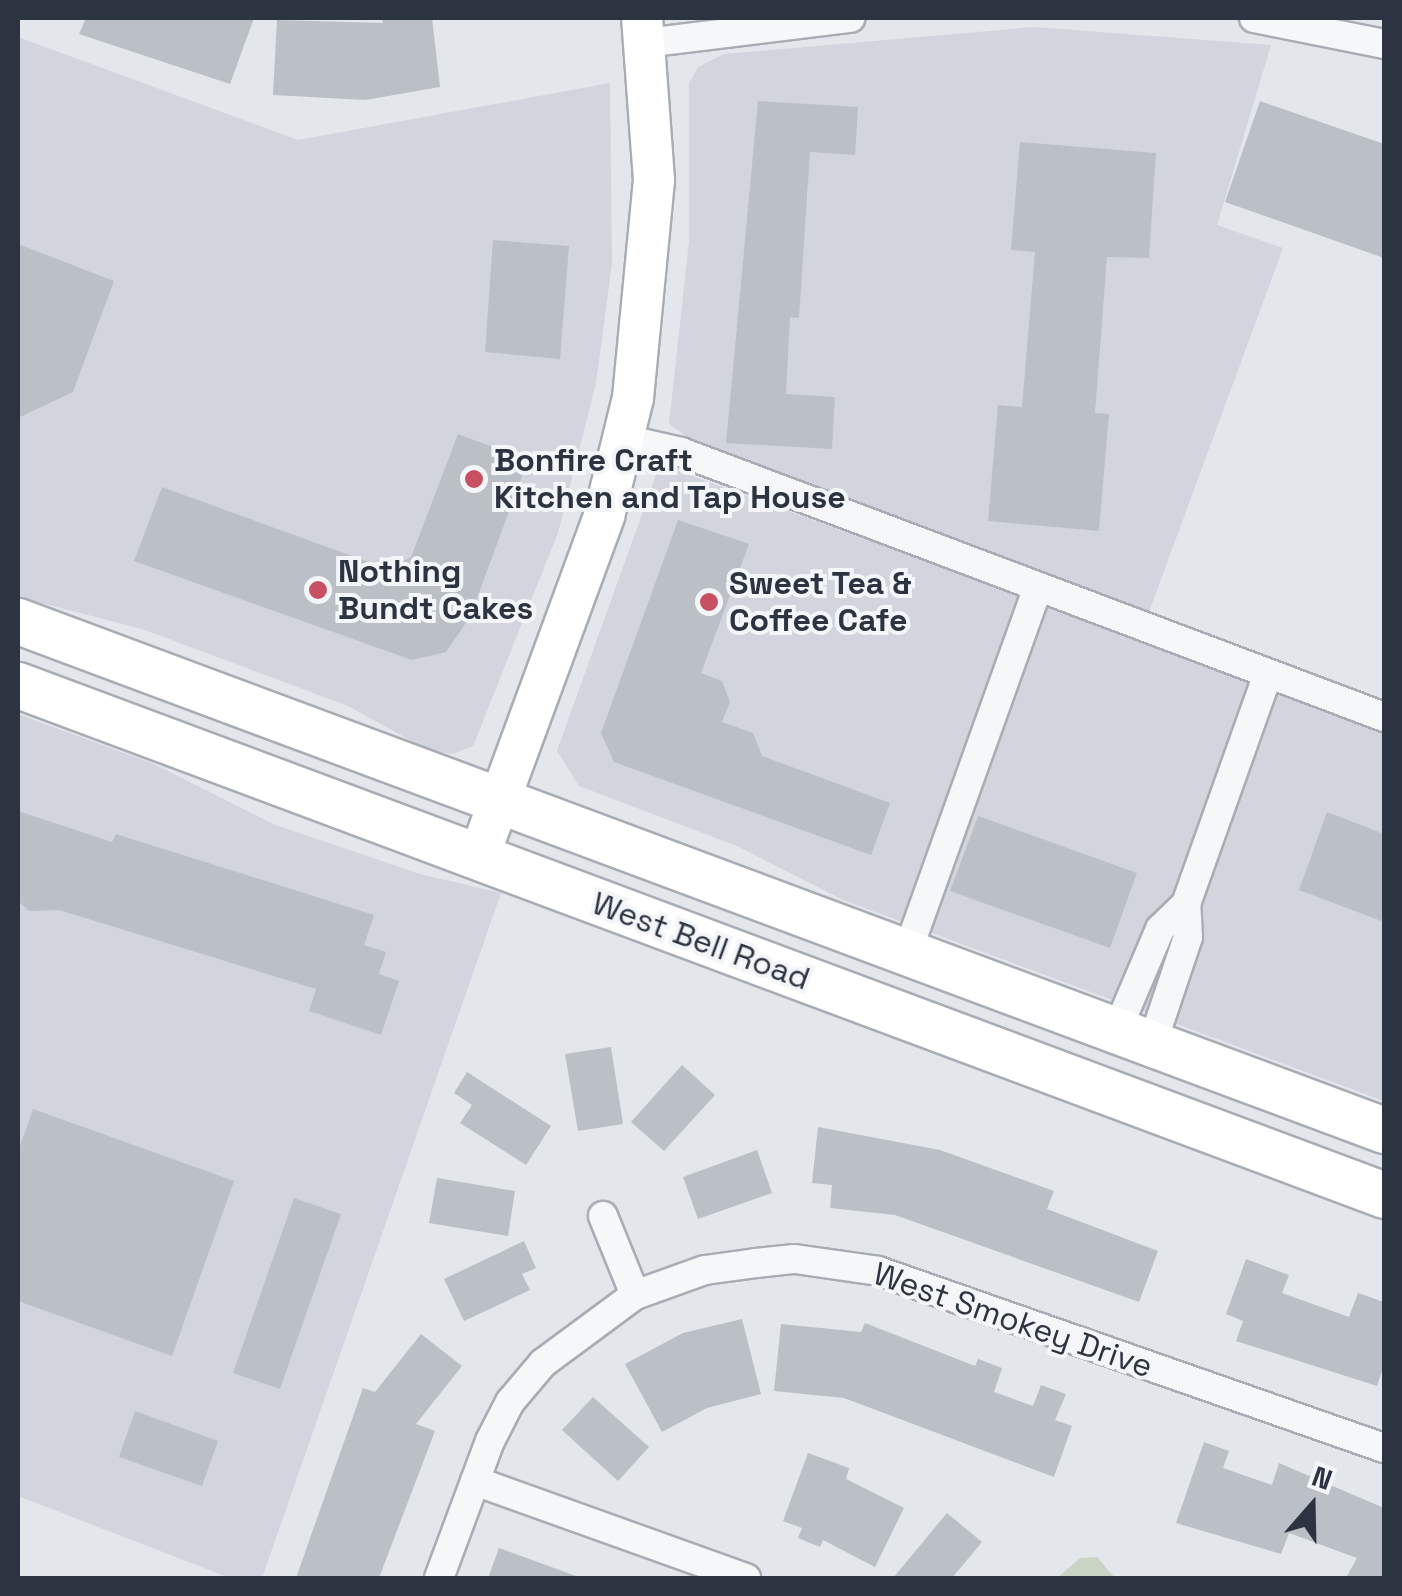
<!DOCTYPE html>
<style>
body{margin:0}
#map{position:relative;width:1402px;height:1596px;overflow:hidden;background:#e3e6eb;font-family:"Space Grotesk",sans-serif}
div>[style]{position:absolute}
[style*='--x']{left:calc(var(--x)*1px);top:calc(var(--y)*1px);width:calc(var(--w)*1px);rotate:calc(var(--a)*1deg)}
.built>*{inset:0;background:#d2d5dd}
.green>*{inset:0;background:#c9d4c5}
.building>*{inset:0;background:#bbc0c7}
.roads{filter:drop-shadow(2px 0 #a8adb5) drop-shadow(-2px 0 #a8adb5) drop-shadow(0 2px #a8adb5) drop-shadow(0 -2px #a8adb5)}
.street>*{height:28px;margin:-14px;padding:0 14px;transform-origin:14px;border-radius:14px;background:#f6f7f9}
.secondary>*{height:40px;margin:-20px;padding:0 20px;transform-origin:20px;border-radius:20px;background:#fff}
.primary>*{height:45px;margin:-22.5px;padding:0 22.5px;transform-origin:22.5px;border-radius:22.5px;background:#fff}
.dots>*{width:28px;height:28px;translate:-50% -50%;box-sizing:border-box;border:5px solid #f3f5f8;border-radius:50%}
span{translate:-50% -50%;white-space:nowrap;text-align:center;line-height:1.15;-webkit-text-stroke:8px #f3f5f8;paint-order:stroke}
.poi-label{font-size:32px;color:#2c3442;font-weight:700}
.left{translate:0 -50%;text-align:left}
.street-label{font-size:32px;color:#2c3442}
.frame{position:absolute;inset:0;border:20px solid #2c3442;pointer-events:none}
.north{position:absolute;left:1262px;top:1456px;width:100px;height:100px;-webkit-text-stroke:8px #f3f5f8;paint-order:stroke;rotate:20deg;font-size:28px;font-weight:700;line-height:40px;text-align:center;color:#2c3442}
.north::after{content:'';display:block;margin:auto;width:35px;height:45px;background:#2c3442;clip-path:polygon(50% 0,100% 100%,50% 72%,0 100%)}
</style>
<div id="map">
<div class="built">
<i style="clip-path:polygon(1034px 27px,1271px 45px,1217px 225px,1283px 248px,1149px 612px,703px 448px,669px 424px,689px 242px,689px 83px,698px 67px,724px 54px)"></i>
<i style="clip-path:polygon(18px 37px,298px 140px,610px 83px,612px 264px,596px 383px,558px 533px,473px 746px,453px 754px,428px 750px,348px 706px,142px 629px,18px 597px)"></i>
<i style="clip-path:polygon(670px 468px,1384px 728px,1384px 1101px,843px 900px,737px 846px,579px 786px,557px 751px,656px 475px)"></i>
<i style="clip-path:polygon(18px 714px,154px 764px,273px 824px,420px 874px,501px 893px,262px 1578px,230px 1578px,18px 1496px)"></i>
</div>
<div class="green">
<i style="clip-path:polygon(1097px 1557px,1115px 1578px,1057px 1578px,1080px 1558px)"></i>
</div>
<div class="building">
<i style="clip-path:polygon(86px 18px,254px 18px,230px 84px,79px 34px)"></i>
<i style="clip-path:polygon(382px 18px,432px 18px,440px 87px,365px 100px,273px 95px,277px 20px,383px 23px)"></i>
<i style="clip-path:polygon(758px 101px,858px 107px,855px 155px,810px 152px,799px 318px,790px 317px,786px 394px,835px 397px,832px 449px,726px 443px)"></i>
<i style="clip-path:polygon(1260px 101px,1384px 144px,1384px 258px,1225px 202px)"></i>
<i style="clip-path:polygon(1020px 142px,1156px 153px,1149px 258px,1107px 257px,1095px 413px,1109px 414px,1099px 531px,988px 521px,998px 405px,1022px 407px,1035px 252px,1011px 250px)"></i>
<i style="clip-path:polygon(493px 240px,569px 246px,560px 359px,485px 352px)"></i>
<i style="clip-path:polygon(18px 244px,114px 281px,73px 392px,18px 418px)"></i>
<i style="clip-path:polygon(458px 434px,528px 460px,470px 617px,446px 652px,412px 660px,134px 561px,162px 487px,388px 569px,411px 557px)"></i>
<i style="clip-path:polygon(678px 520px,749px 544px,701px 673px,722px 681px,730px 702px,722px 722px,753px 733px,762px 756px,890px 803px,871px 855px,614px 762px,601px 733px)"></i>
<i style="clip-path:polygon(18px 811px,112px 842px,116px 834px,374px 915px,364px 945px,386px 952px,379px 974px,399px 981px,381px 1035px,309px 1011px,316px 989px,59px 910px,29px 911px,18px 901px)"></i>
<i style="clip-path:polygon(1327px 812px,1384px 834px,1384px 922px,1299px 890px)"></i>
<i style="clip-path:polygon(978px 816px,1137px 873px,1110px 948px,950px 891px)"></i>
<i style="clip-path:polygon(611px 1047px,623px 1124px,578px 1131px,565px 1054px)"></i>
<i style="clip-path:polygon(682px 1065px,715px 1095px,664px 1151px,631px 1122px)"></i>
<i style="clip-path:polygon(467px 1072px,551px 1126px,526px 1165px,460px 1123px,472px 1105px,454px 1093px)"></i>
<i style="clip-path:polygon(33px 1109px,234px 1181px,172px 1356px,18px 1301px,18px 1152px)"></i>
<i style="clip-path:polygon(818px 1127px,940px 1150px,1054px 1191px,1047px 1209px,1158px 1251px,1139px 1302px,895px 1215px,830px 1208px,832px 1185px,812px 1183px)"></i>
<i style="clip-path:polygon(757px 1150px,772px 1193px,698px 1219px,683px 1177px)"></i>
<i style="clip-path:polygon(437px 1178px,515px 1191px,508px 1236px,429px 1223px)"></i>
<i style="clip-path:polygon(294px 1198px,341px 1214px,280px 1389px,233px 1373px)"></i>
<i style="clip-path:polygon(524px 1241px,536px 1268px,522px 1274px,530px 1290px,464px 1321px,444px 1279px)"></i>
<i style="clip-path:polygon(1246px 1259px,1289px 1275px,1282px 1293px,1349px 1317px,1358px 1293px,1384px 1302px,1384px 1365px,1377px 1386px,1236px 1341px,1243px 1321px,1226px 1314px)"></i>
<i style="clip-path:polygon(742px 1319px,761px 1394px,707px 1408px,662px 1432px,625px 1364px,683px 1333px)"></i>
<i style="clip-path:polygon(865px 1323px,975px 1366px,978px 1359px,1002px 1368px,994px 1392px,1033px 1406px,1041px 1385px,1066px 1394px,1055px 1420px,1072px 1426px,1054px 1477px,844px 1398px,774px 1391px,781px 1324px,861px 1332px)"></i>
<i style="clip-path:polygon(421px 1334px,462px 1366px,416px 1424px,435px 1431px,379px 1578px,296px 1578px,363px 1388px,375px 1392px)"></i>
<i style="clip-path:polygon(593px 1397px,649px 1447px,618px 1481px,562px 1430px)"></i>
<i style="clip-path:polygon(135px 1411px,218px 1441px,202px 1486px,119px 1457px)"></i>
<i style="clip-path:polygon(1204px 1442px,1229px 1451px,1223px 1468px,1272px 1485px,1279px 1463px,1384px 1508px,1384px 1578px,1346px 1578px,1357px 1558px,1289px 1533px,1281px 1554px,1176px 1523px)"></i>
<i style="clip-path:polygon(808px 1453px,849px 1468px,846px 1479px,904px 1508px,875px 1567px,823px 1540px,820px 1547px,798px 1538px,802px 1528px,783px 1521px)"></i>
<i style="clip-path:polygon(947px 1513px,982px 1542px,952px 1578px,893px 1578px)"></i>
<i style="clip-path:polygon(499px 1548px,576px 1576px,576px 1578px,488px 1578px)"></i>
</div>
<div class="roads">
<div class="street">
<i style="--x:1254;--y:18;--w:133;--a:11.3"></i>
<i style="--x:646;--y:43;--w:206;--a:-7"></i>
<i style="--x:624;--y:439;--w:58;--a:12.8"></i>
<i style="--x:681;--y:452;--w:751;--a:20.65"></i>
<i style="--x:908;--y:950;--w:382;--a:-70.3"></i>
<i style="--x:1117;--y:1030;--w:110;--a:-66.9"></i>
<i style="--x:1160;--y:929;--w:36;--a:-44"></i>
<i style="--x:1152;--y:1044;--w:113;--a:-71.4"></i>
<i style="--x:1188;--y:937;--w:33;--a:-93"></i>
<i style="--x:1186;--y:904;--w:244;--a:-70.4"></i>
<i style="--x:603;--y:1216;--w:85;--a:67.9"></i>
<i style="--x:475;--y:1481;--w:288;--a:19.7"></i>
<i style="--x:439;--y:1578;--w:146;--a:-69.6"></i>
<i style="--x:490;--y:1441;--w:44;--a:-62.9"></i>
<i style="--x:510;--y:1402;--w:51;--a:-49.8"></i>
<i style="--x:543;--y:1363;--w:114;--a:-36.5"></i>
<i style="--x:635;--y:1295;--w:74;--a:-19.7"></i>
<i style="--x:705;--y:1270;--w:51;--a:-7.8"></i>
<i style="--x:756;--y:1263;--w:39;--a:-6"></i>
<i style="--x:795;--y:1259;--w:84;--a:8.2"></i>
<i style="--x:878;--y:1271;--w:536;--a:19.28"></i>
</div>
<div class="secondary">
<i style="--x:478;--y:859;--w:365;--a:-69.8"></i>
<i style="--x:604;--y:516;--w:122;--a:-76.2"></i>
<i style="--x:633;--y:398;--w:219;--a:-84.5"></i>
<i style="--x:654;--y:180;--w:162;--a:-94.2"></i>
</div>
<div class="primary">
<i style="--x:18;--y:621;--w:1458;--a:20.44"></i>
<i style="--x:18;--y:685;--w:1458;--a:20.47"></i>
</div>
</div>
<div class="dots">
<i style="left:474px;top:479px;background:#c85062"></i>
<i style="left:318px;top:590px;background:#c85062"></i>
<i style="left:709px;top:602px;background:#c85062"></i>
</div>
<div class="poi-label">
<span class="left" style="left:494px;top:479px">Bonfire Craft<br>Kitchen and Tap House</span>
<span class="left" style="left:338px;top:590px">Nothing<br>Bundt Cakes</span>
<span class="left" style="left:729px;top:602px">Sweet Tea &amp;<br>Coffee Cafe</span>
</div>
<div class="street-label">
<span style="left:701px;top:941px;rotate:20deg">West Bell Road</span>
<span style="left:1013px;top:1320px;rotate:19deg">West Smokey Drive</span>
</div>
<div class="frame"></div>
<div class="north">N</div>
</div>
